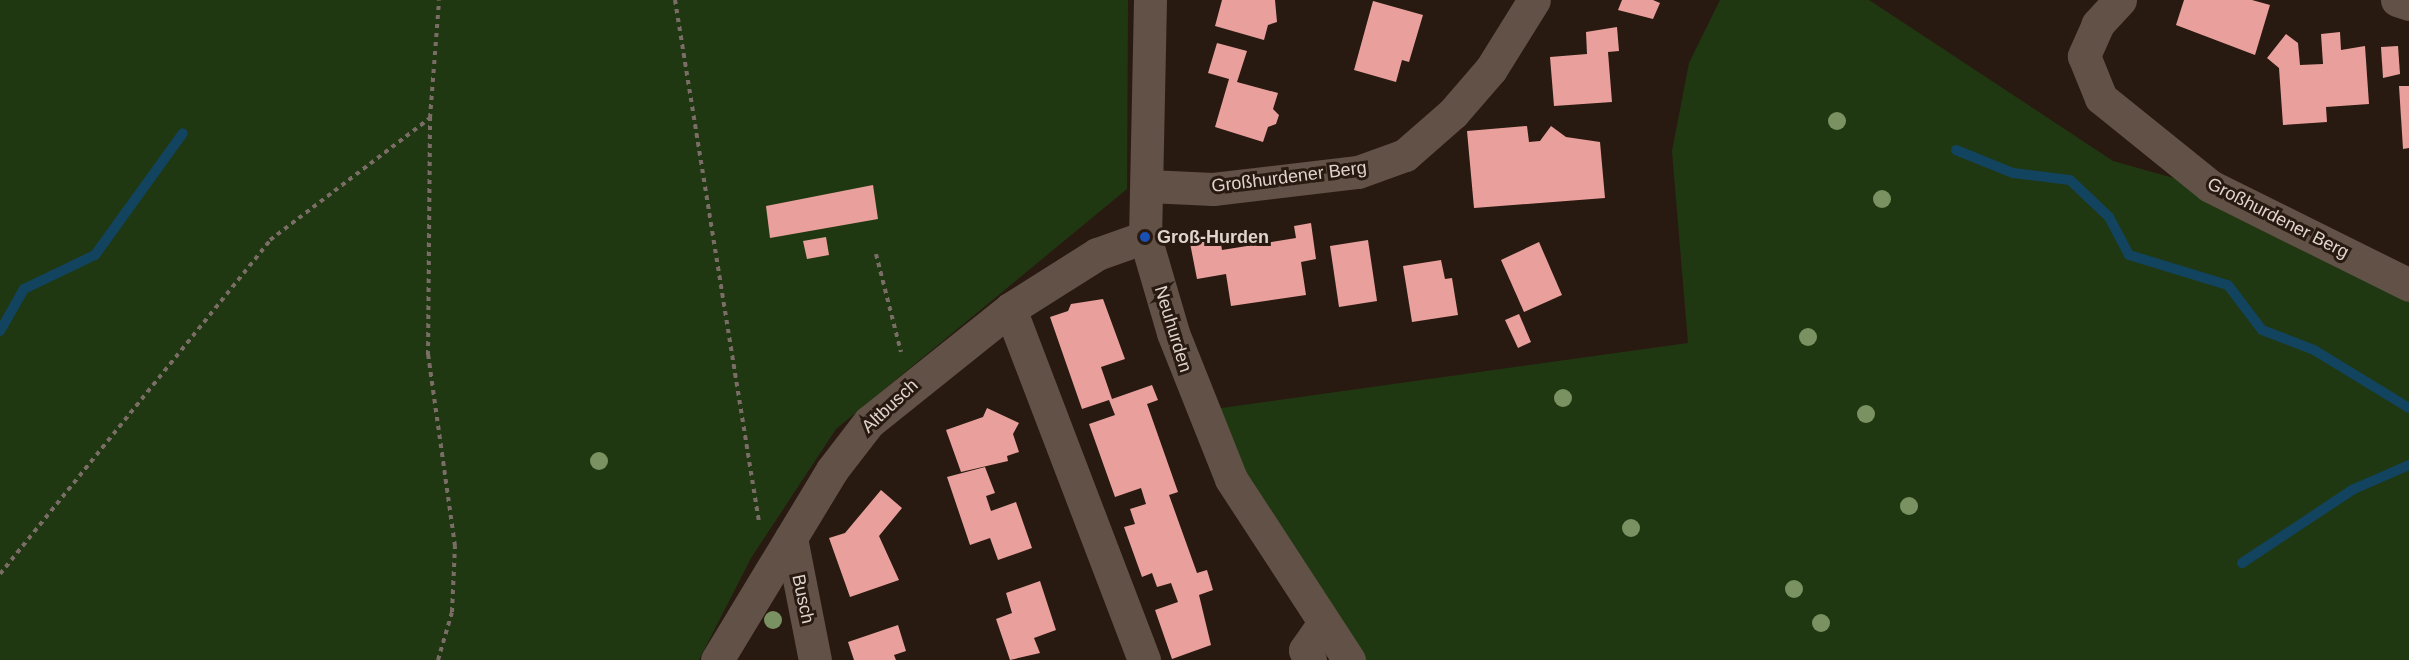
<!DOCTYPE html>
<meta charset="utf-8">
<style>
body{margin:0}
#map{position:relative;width:2409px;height:660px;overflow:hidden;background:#291a11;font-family:Helvetica,sans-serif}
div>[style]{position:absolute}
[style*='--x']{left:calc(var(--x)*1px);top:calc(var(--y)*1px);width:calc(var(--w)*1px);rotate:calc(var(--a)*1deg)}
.green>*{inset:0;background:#203812}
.stream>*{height:10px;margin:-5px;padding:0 5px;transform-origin:5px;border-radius:5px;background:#12435f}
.building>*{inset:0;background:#e9a09c}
.path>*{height:4px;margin-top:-2px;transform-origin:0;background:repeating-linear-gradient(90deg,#7a6d65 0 4.5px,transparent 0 9px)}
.street>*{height:33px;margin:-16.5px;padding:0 16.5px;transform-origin:16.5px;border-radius:16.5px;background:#625146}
.trees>*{width:18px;height:18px;margin:-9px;border-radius:50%;background:#7a9161}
.dots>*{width:16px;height:16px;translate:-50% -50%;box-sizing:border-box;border:3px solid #291a11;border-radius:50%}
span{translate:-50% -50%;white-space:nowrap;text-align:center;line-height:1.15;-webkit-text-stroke:6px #291a11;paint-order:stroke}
.street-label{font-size:18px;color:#dfd5ce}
.poi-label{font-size:18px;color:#dfd5ce;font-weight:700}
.left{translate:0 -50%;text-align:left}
</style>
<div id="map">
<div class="green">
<i style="clip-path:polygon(0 0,1128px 0,1127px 189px,836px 429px,751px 558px,699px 660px,0 660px)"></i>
<i style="clip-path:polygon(1720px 0,1869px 0,2113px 161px,2209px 188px,2409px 287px,2409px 660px,1349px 660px,1200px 411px,1688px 343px,1672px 151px,1689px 63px)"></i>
</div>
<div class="stream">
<i style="--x:1956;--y:150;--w:61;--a:22"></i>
<i style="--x:2013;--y:173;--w:57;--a:7"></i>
<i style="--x:2070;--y:180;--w:54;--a:43.5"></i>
<i style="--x:2109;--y:217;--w:43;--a:62.2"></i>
<i style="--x:2129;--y:255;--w:103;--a:16.9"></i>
<i style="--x:2228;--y:285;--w:56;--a:52.9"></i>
<i style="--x:2262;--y:330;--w:56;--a:21"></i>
<i style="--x:2314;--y:350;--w:111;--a:31.4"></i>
<i style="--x:0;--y:331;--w:48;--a:-60.3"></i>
<i style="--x:24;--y:289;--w:79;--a:-25.6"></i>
<i style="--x:95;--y:255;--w:150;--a:-54.2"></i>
<i style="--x:2242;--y:563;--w:134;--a:-33.5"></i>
<i style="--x:2354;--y:489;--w:60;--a:-23.6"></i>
</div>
<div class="building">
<i style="clip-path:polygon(1222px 0,1275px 0,1277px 22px,1268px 25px,1264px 40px,1215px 26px)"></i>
<i style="clip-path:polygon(1622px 0,1653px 0,1660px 3px,1653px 19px,1618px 10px)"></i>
<i style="clip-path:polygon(2184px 0,2252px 0,2270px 5px,2255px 55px,2176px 25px)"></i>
<i style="clip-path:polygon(1373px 1px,1423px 15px,1409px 62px,1402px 60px,1396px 82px,1354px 70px)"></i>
<i style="clip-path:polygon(1617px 27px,1619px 51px,1608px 52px,1612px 102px,1554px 106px,1550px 57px,1587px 54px,1586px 32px)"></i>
<i style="clip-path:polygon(2340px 32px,2341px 50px,2365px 46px,2369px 104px,2326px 107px,2327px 122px,2283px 125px,2279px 68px,2267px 58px,2286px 34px,2298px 43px,2300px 65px,2323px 64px,2321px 34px)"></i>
<i style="clip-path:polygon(1217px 43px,1247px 51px,1237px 82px,1278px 93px,1273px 109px,1279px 115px,1276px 124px,1268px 127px,1263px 142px,1215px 127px,1229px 79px,1208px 73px)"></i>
<i style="clip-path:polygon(2398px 46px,2400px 74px,2383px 78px,2381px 47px)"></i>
<i style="clip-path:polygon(2399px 86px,2409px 86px,2409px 148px,2403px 149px)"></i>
<i style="clip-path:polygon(1527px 126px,1529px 142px,1540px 141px,1551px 126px,1566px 137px,1600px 142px,1605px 198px,1474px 208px,1467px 131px)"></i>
<i style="clip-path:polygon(873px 185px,878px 219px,770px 238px,766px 206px)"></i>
<i style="clip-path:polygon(1311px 223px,1316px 259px,1301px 262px,1306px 295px,1231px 306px,1226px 274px,1197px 279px,1190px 243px,1220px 238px,1222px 250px,1296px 238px,1294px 226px)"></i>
<i style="clip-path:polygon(826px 237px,829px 255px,807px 259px,803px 241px)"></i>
<i style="clip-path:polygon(1368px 240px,1377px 301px,1339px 307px,1330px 246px)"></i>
<i style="clip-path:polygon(1539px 242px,1562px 295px,1524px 312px,1501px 260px)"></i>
<i style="clip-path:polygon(1441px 260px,1445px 279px,1452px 278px,1458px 315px,1412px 322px,1403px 266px)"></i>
<i style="clip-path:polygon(1103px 299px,1125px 359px,1101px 367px,1112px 399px,1152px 385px,1158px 400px,1147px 404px,1178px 492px,1169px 495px,1197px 573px,1207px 570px,1213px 590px,1199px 595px,1211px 645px,1172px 659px,1155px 610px,1178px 602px,1171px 583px,1157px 587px,1152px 573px,1142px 577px,1124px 527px,1135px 524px,1130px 509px,1146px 504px,1141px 488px,1115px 497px,1089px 424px,1115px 415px,1109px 400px,1082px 409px,1050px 317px,1068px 311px,1071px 304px)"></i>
<i style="clip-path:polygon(1519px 314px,1531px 342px,1518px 348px,1505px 320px)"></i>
<i style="clip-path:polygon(987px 408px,1019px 423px,1013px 434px,1019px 452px,1007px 456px,1008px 461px,961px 472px,946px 430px,983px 417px)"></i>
<i style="clip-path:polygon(985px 467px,995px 493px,986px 496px,991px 511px,1016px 502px,1032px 548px,998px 560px,990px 538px,970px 545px,947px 477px)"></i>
<i style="clip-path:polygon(881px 490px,902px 508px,879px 536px,899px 580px,850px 597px,829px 538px,845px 533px)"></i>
<i style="clip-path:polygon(1040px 581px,1056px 630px,1034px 638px,1040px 653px,1010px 660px,996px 619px,1012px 613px,1006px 593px)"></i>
<i style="clip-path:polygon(898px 625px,906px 651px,894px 655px,896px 660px,854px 660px,848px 642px)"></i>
</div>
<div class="path">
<i style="--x:675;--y:0;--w:529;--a:80.86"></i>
<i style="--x:876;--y:254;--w:101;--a:75.7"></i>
<i style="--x:0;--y:574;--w:429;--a:-51"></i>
<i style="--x:270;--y:240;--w:201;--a:-37.3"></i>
<i style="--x:438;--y:660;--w:50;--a:-73.7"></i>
<i style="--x:452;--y:612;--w:66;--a:-87.4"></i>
<i style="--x:455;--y:546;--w:193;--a:-98"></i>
<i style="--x:428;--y:355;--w:237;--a:-89.5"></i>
<i style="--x:430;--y:118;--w:118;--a:-85.6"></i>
</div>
<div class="street">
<i style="--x:1150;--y:0;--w:237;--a:91.2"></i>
<i style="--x:1145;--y:237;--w:100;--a:73.7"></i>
<i style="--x:1173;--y:333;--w:157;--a:68.3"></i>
<i style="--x:1231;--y:479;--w:216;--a:56.9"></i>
<i style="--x:2120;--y:0;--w:33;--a:133"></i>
<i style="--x:2098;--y:24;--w:35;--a:114"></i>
<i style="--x:2084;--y:56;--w:45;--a:68"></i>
<i style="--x:2101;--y:98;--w:140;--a:38.9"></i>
<i style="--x:2210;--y:186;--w:222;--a:26.4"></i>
<i style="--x:2397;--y:0;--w:13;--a:18"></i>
<i style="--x:1148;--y:186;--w:65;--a:2.6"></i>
<i style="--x:1213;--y:189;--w:146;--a:-6.7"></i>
<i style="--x:1358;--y:172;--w:50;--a:-19.9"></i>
<i style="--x:1405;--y:155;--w:64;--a:-41.2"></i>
<i style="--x:1453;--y:113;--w:58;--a:-49.2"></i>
<i style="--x:1491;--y:69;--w:81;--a:-58.1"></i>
<i style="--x:1010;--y:309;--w:376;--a:69.1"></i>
<i style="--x:791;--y:538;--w:124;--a:78.9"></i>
<i style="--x:717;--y:660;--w:222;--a:-58.8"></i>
<i style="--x:832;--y:470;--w:61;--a:-52.4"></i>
<i style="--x:869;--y:422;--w:181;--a:-38.7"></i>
<i style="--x:1010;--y:309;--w:103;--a:-32.3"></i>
<i style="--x:1097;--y:254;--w:51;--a:-19.5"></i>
<i style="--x:1310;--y:660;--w:11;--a:-117"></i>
<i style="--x:1305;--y:650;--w:33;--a:-55"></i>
</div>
<div class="trees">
<i style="left:1837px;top:121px"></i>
<i style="left:1882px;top:199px"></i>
<i style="left:1808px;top:337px"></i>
<i style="left:1563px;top:398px"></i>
<i style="left:1866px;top:414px"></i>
<i style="left:599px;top:461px"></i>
<i style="left:1909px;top:506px"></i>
<i style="left:1631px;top:528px"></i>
<i style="left:1794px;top:589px"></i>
<i style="left:773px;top:620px"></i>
<i style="left:1821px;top:623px"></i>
</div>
<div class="dots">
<i style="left:1145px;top:237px;background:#1a4fb4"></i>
</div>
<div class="street-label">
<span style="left:1289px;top:177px;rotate:-7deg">Großhurdener Berg</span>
<span style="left:2278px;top:218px;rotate:27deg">Großhurdener Berg</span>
<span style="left:1173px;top:329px;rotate:73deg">Neuhurden</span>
<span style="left:890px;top:406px;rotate:-43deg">Altbusch</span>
<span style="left:803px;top:599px;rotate:78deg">Busch</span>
</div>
<div class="poi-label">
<span class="left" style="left:1157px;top:237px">Groß-Hurden</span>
</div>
</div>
